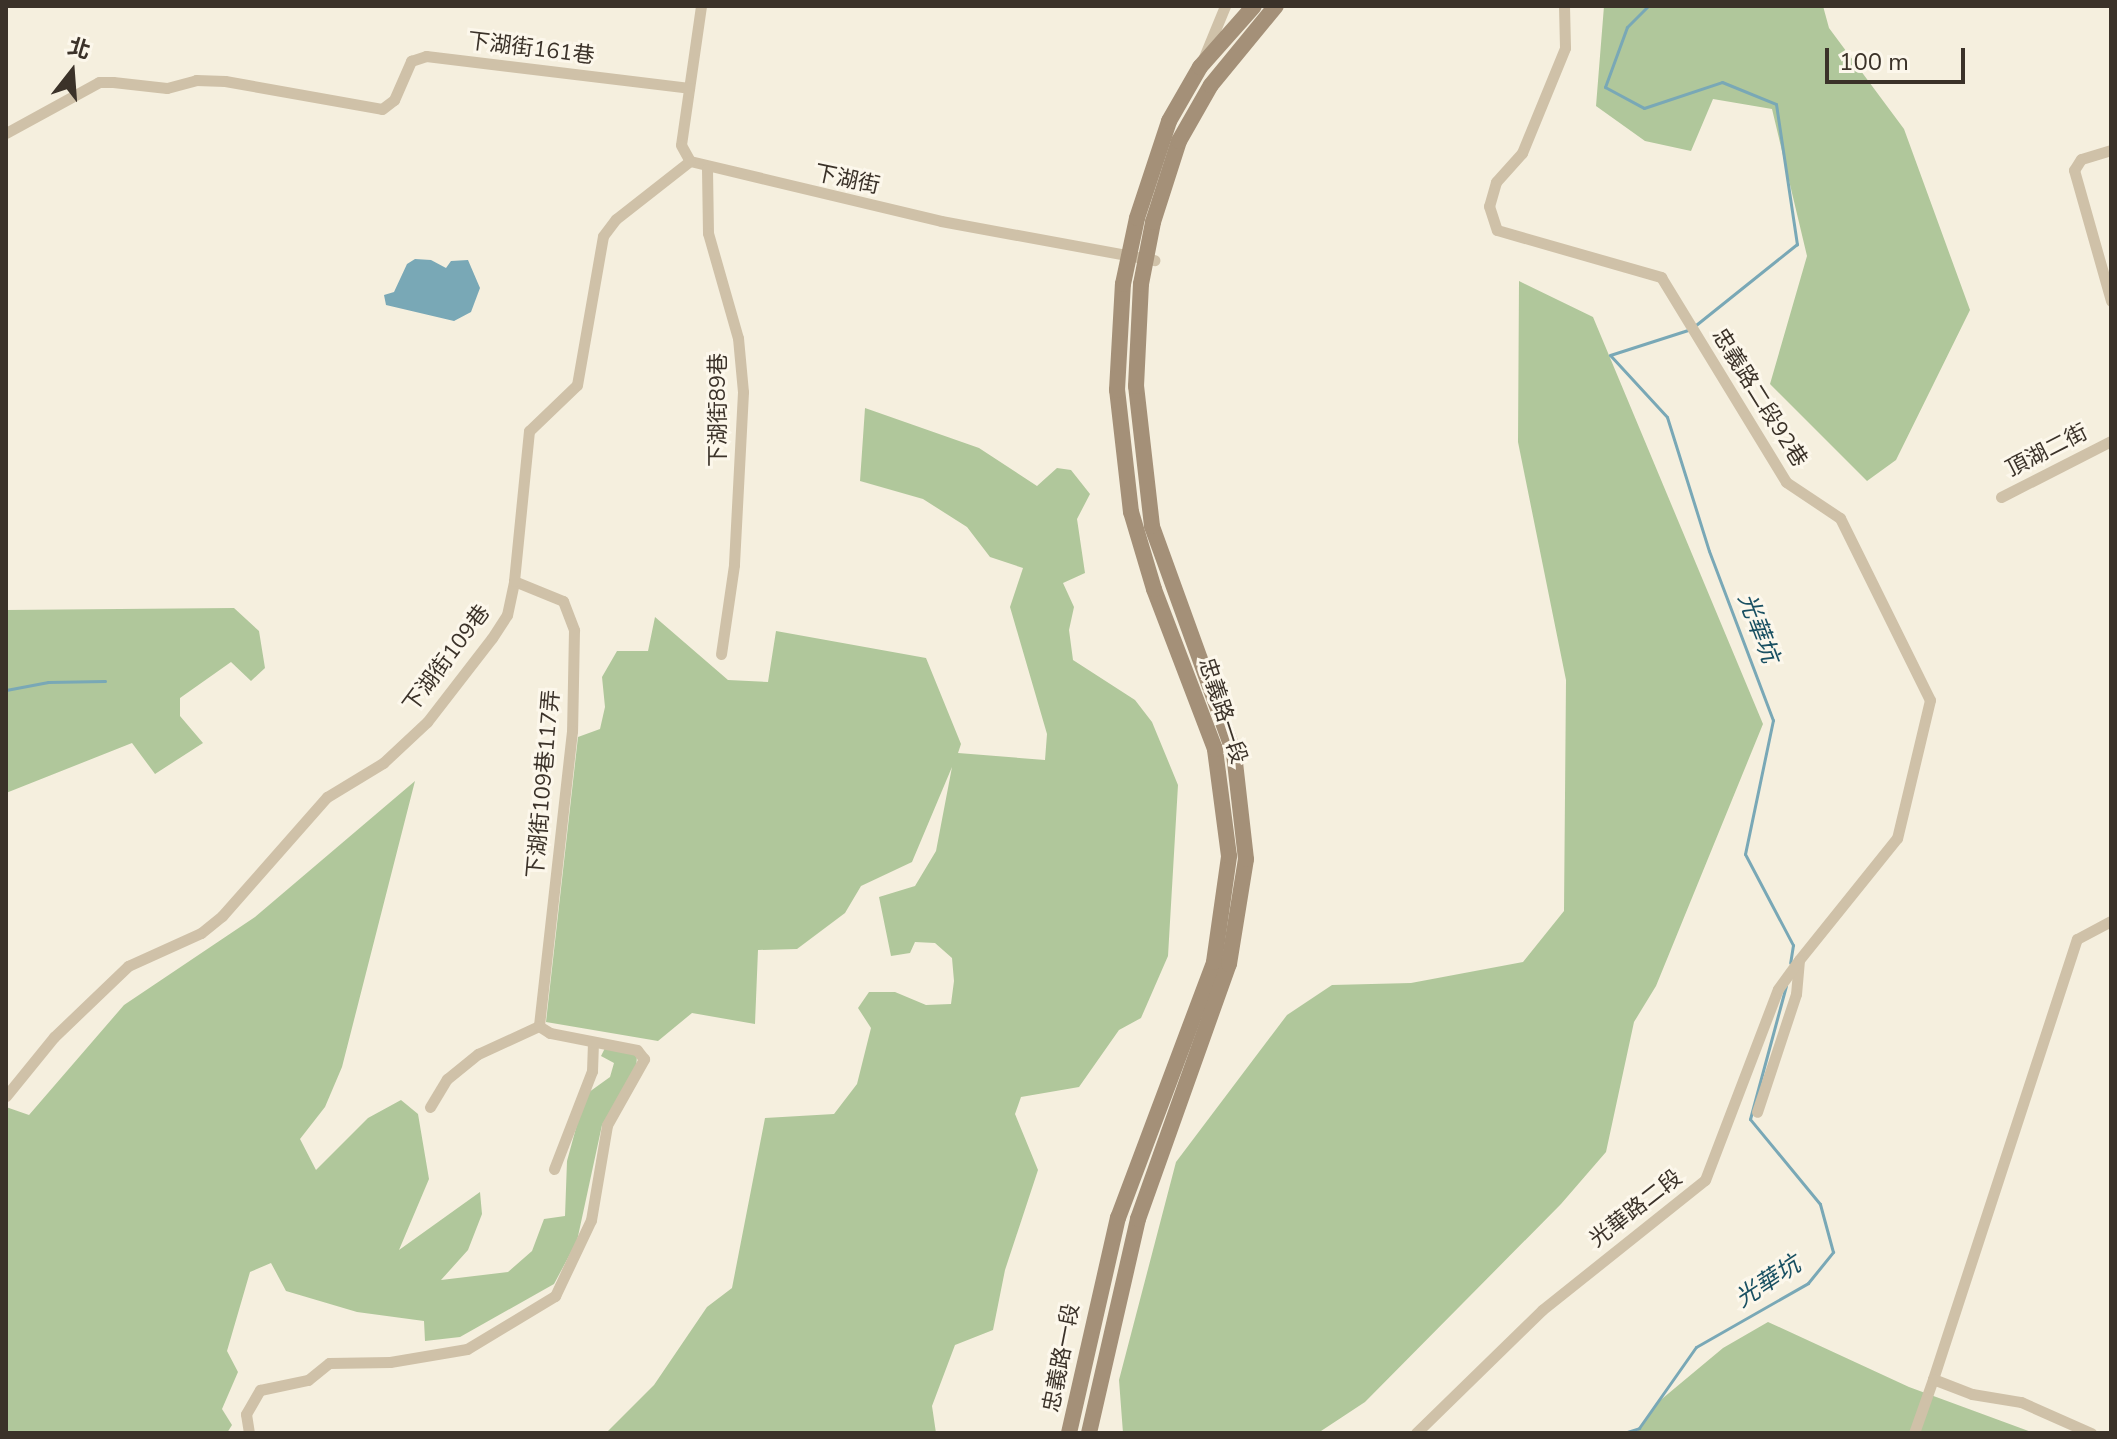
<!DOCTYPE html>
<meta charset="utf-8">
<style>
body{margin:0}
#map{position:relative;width:2117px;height:1439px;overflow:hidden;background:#f5efde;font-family:"Nunito Sans","Noto Sans TC",sans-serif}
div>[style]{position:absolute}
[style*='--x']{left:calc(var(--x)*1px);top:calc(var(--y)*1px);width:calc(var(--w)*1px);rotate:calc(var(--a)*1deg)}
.green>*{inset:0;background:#b0c79b}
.water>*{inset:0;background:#79a8b6}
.stream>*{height:3px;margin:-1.5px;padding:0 1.5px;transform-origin:1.5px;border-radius:1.5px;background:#79a8b6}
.minor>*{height:11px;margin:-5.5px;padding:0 5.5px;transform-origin:5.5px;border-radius:5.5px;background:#cfc1a8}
.secondary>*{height:16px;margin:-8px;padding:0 8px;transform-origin:8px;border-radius:8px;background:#a49078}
span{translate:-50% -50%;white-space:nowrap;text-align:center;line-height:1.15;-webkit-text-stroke:6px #fcf7eb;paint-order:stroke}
.street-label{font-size:22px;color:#3b3229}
.water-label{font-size:24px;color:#195062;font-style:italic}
.frame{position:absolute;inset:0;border:8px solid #3b3229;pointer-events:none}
.north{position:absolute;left:32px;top:32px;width:80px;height:80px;-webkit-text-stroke:6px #fcf7eb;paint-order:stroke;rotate:17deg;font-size:22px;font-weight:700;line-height:32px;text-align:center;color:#3b3229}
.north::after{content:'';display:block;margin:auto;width:28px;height:36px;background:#3b3229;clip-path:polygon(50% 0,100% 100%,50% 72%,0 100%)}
.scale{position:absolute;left:1825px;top:48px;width:140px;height:36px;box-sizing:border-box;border:4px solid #3b3229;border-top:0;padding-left:10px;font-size:24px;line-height:28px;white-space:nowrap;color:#3b3229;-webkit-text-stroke:6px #fcf7eb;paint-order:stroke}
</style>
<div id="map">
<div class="green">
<i style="clip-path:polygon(1604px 6px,1823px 6px,1829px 28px,1904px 129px,1970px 310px,1896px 460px,1867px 481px,1770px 384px,1807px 256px,1772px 109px,1713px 99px,1691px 151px,1645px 141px,1596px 106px)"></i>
<i style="clip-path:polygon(1519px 281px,1593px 317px,1763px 724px,1656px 986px,1634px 1022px,1606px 1152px,1561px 1204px,1365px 1402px,1318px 1433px,1123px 1433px,1119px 1380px,1176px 1162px,1287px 1015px,1332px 985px,1411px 983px,1523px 962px,1564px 911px,1566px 680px,1518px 442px)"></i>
<i style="clip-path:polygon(865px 408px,979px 448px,1037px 486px,1057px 468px,1071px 470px,1090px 494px,1077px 519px,1085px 573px,1063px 583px,1074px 607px,1069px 630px,1073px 660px,1135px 700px,1152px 722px,1178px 785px,1168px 956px,1141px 1018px,1119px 1030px,1079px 1087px,1021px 1097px,1015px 1114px,1038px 1170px,1005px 1270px,993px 1330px,955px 1345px,932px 1406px,936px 1433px,606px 1433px,654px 1385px,707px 1307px,732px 1288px,765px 1118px,834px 1114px,857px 1084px,871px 1028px,858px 1008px,869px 992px,895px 992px,926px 1005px,951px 1004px,954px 981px,952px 958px,935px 943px,915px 942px,910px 953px,891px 956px,879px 897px,915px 886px,936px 851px,952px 767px,912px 862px,861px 886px,845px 913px,797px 949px,758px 950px,755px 1024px,692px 1013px,658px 1041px,546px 1022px,578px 737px,600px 729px,605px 707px,602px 677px,617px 651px,648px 651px,655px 617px,728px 680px,768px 682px,776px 631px,926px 658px,961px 744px,958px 753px,1045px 760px,1047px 734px,1010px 607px,1023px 568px,990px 557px,967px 527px,923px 499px,860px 481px)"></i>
<i style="clip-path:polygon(234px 608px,259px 631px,265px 668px,251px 681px,231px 662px,180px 698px,180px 716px,203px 743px,155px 774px,132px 743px,6px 793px,6px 610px)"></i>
<i style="clip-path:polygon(415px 781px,342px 1067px,325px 1107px,300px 1139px,316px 1170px,368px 1118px,401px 1100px,418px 1114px,429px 1179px,399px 1250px,480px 1192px,482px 1214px,468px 1250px,441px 1280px,508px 1272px,532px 1251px,544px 1219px,565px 1216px,567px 1161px,585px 1095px,610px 1077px,614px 1063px,601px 1056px,606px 1046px,637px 1054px,636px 1072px,602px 1125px,577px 1241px,554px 1284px,460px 1337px,425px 1341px,424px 1321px,357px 1312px,286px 1291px,271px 1263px,250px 1272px,227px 1351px,238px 1372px,222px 1409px,232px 1425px,227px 1433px,6px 1433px,6px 1107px,29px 1115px,124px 1005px,255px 917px)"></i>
<i style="clip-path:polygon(1768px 1322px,1909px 1387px,2034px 1433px,1636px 1433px,1657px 1403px,1723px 1348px)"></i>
</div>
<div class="water">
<i style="clip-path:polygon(415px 259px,431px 260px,446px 268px,451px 261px,468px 260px,480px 288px,471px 312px,454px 321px,386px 305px,384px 295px,394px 292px,407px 264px)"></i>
</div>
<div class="stream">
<i style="--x:1648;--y:6;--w:30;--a:135"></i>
<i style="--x:1627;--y:27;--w:64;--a:110.1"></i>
<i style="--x:1605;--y:87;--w:44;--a:28.3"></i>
<i style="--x:1644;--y:108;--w:82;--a:-18.4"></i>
<i style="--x:1722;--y:82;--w:58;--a:22.2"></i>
<i style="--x:1776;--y:104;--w:142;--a:81.5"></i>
<i style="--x:1797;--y:244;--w:136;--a:141.3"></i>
<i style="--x:1691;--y:329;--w:85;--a:162.2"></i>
<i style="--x:1610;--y:355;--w:84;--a:47.4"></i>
<i style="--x:1667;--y:417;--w:140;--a:72.6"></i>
<i style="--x:1709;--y:551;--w:181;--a:69.3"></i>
<i style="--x:1773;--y:720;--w:137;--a:101.8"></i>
<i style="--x:1745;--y:854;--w:103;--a:62.2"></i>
<i style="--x:1793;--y:945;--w:18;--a:99"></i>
<i style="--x:6;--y:690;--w:43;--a:-10.8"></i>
<i style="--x:48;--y:682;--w:57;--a:-1"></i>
<i style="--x:1624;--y:1433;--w:16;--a:-18"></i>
<i style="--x:1639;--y:1428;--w:99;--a:-54.9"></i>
<i style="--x:1696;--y:1347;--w:129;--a:-29.7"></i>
<i style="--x:1808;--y:1283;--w:40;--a:-51"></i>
<i style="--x:1833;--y:1252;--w:50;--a:-105.2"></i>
<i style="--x:1820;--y:1204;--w:110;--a:-129.5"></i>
<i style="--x:1750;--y:1119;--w:138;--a:-74.9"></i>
</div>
<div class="minor">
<i style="--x:701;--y:6;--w:140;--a:98.2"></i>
<i style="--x:681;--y:145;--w:18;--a:61"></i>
<i style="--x:690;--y:161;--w:258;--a:13.4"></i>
<i style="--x:941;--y:221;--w:217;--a:10.4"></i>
<i style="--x:1564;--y:6;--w:42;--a:88.6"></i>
<i style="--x:1565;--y:48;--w:113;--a:112.3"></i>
<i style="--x:1522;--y:153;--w:39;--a:132"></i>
<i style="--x:1496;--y:182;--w:25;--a:106"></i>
<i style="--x:1489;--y:206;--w:25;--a:72"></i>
<i style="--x:1497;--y:230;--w:171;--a:16"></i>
<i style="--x:1661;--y:277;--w:240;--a:58.6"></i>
<i style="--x:1786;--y:482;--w:65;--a:33.7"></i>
<i style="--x:1840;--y:518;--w:203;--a:63.7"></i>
<i style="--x:1930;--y:700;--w:142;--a:103.4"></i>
<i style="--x:1897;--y:838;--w:156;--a:128.8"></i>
<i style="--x:1799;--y:960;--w:34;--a:95"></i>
<i style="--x:1796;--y:994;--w:124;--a:108.3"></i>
<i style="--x:1204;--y:57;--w:55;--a:-67.6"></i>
<i style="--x:6;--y:133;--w:106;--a:-28.7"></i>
<i style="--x:99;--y:82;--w:14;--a:0"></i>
<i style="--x:113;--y:82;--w:54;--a:6.3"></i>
<i style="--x:167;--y:88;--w:30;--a:-15"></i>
<i style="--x:196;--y:80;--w:29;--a:2"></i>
<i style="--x:225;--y:81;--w:159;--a:10.1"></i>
<i style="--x:382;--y:109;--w:15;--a:-37"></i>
<i style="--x:394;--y:100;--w:43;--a:-66.4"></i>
<i style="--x:411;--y:61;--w:16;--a:-18"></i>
<i style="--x:426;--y:56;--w:265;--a:6.9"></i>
<i style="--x:2111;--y:150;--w:31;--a:163"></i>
<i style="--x:2081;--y:159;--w:13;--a:122"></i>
<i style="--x:2074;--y:170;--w:136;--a:74.2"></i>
<i style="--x:707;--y:169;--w:64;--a:89.1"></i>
<i style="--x:708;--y:233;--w:109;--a:74.1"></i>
<i style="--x:738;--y:338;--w:54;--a:84.7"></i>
<i style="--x:743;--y:392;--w:173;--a:93"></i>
<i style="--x:734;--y:565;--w:90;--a:98.3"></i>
<i style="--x:2001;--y:497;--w:123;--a:-27"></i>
<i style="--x:514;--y:581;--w:53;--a:22.2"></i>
<i style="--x:563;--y:601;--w:31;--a:69"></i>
<i style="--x:574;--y:630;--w:101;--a:91.1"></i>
<i style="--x:572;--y:731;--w:297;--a:96.4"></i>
<i style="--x:6;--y:1096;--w:76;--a:-50.9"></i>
<i style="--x:54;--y:1037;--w:103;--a:-43.8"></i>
<i style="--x:128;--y:966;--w:80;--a:-24.3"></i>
<i style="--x:201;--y:933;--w:27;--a:-39"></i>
<i style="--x:222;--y:916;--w:159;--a:-48.6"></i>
<i style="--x:327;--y:797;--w:66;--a:-31.3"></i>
<i style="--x:383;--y:763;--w:60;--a:-43"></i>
<i style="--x:427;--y:722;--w:106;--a:-52.3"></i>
<i style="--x:492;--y:638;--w:27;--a:-57"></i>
<i style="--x:507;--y:615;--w:35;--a:-78"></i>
<i style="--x:514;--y:581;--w:151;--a:-84.3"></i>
<i style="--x:529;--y:431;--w:66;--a:-43.8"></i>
<i style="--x:577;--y:385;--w:151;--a:-80.1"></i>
<i style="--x:603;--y:236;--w:21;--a:-53"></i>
<i style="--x:616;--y:219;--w:94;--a:-38.1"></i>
<i style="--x:430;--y:1107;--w:33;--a:-59"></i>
<i style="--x:447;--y:1079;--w:40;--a:-39"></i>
<i style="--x:478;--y:1054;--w:67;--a:-24.7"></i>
<i style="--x:554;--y:1169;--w:105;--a:-68.8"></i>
<i style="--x:592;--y:1071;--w:28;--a:-88"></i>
<i style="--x:1933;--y:1379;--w:463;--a:-71.9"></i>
<i style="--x:2077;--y:939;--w:38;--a:-28"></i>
<i style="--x:249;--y:1433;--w:19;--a:-99"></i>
<i style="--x:246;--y:1414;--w:28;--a:-60"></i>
<i style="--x:260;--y:1390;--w:49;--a:-11.8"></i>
<i style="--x:308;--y:1380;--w:27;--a:-39"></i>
<i style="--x:329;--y:1363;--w:61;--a:-0.9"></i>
<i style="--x:390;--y:1362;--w:78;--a:-9.6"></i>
<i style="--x:467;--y:1349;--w:103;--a:-31.1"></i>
<i style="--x:555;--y:1296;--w:84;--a:-64.7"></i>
<i style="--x:591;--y:1220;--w:96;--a:-80.4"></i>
<i style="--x:607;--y:1125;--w:76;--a:-60.7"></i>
<i style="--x:644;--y:1059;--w:11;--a:-128"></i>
<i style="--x:637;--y:1050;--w:89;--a:-168.9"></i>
<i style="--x:550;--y:1033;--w:13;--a:-148"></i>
<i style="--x:1416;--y:1433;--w:176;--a:-44.3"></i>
<i style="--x:1542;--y:1310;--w:208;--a:-38.6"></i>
<i style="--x:1705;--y:1180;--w:204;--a:-69.1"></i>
<i style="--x:1778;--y:989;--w:34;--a:-54"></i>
<i style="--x:1914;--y:1433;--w:57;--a:-70.6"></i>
<i style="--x:1933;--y:1379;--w:42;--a:21"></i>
<i style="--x:1972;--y:1394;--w:50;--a:9.3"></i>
<i style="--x:2021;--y:1402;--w:77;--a:23.9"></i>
</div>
<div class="secondary">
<i style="--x:1069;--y:1433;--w:221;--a:-77.2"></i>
<i style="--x:1118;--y:1218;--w:273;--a:-69.4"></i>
<i style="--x:1214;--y:962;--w:107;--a:-81.9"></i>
<i style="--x:1229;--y:856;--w:108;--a:-97.5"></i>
<i style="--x:1215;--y:749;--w:171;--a:-110.9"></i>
<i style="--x:1154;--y:589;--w:80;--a:-106.6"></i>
<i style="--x:1131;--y:512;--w:123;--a:-96.5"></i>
<i style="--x:1117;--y:390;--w:106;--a:-86.8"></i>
<i style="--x:1123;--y:284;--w:67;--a:-78"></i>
<i style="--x:1137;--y:218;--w:102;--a:-71.7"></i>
<i style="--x:1169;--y:121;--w:62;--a:-60.1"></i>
<i style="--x:1200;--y:67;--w:81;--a:-48.5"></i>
<i style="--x:1089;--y:1433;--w:220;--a:-77.1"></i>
<i style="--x:1138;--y:1219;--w:271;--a:-70.4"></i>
<i style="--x:1229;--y:964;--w:106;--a:-80.8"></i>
<i style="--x:1246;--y:859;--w:107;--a:-96.5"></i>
<i style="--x:1234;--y:753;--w:241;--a:-109.9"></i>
<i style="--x:1152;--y:526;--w:141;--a:-96.5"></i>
<i style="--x:1136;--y:386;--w:102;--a:-87.2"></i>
<i style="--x:1141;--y:284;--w:63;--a:-79"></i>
<i style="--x:1153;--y:222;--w:85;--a:-72.2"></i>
<i style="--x:1179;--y:141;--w:64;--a:-60.3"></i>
<i style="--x:1211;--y:85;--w:102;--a:-50.6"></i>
</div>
<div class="street-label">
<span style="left:531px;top:49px;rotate:7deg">下湖街161巷</span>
<span style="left:847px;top:180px;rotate:12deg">下湖街</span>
<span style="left:1759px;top:398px;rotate:58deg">忠義路二段92巷</span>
<span style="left:719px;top:410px;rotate:-90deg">下湖街89巷</span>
<span style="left:2047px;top:451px;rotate:-27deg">頂湖二街</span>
<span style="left:447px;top:659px;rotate:-53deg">下湖街109巷</span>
<span style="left:1222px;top:711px;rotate:72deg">忠義路一段</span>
<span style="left:544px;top:784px;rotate:-85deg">下湖街109巷117弄</span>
<span style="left:1636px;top:1209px;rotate:-38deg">光華路二段</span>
<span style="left:1062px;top:1358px;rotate:-79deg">忠義路一段</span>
</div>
<div class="water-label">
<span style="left:1758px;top:628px;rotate:69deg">光華坑</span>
<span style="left:1768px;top:1282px;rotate:-33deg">光華坑</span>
</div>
<div class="frame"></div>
<div class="north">北</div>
<div class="scale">100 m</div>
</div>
